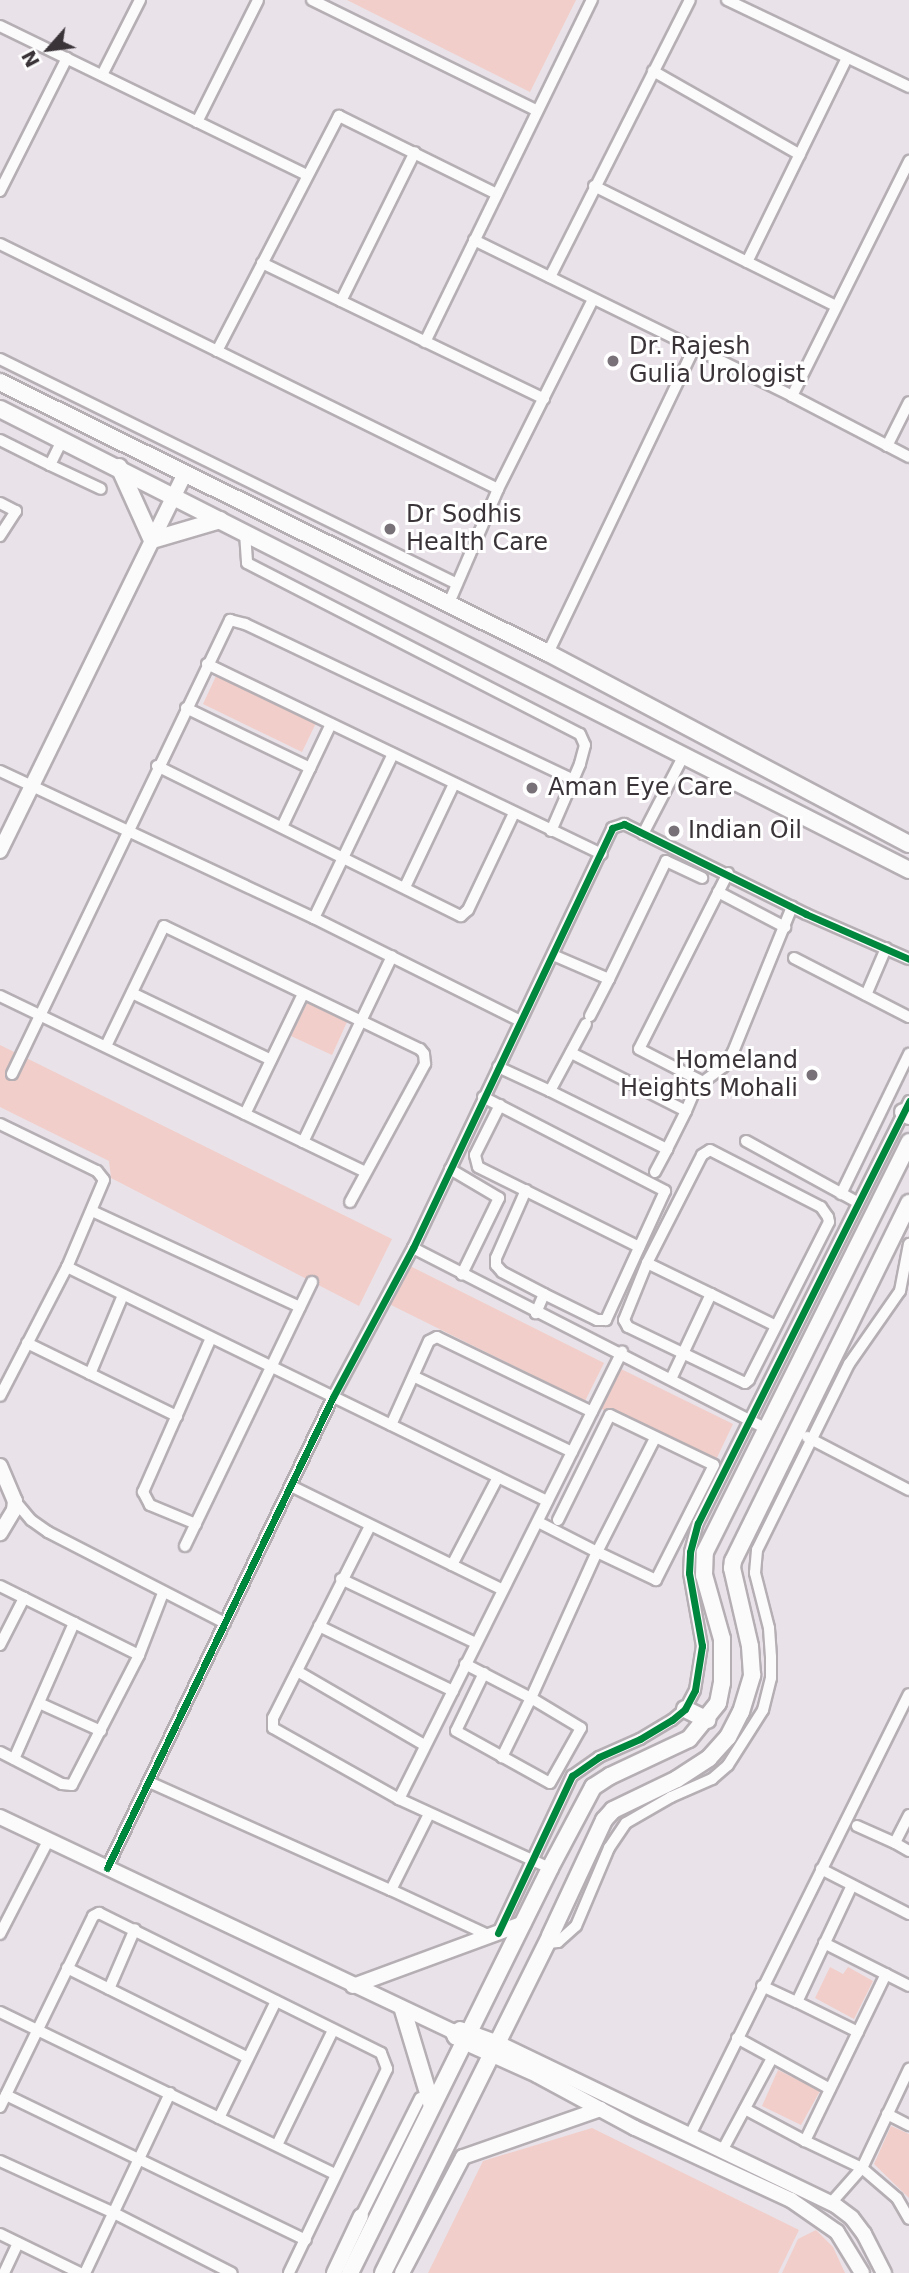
<!DOCTYPE html>
<style>
body{margin:0}
#map{position:relative;width:909px;height:2273px;overflow:hidden;background:#eae2e9;font-family:"DejaVu Sans",sans-serif}
div>[style]{position:absolute}
[style*='--x']{left:calc(var(--x)*1px);top:calc(var(--y)*1px);width:calc(var(--w)*1px);rotate:calc(var(--a)*1deg)}
.green>*{inset:0;background:#f1cec9}
.roads{filter:drop-shadow(2px 0 #b5afb4) drop-shadow(-2px 0 #b5afb4) drop-shadow(0 2px #b5afb4) drop-shadow(0 -2px #b5afb4)}
.street>*{height:10px;margin:-5px;padding:0 5px;transform-origin:5px;border-radius:5px;background:#fcfbfc}
.secondary>*{height:14px;margin:-7px;padding:0 7px;transform-origin:7px;border-radius:7px;background:#fcfbfc}
.primary>*{height:16px;margin:-8px;padding:0 8px;transform-origin:8px;border-radius:8px;background:#fcfbfc}
.cycleway>*{height:7px;margin:-3.5px;padding:0 3.5px;transform-origin:3.5px;border-radius:3.5px;background:#00873e}
.dots>*{width:19px;height:19px;translate:-50% -50%;box-sizing:border-box;border:4px solid #fff;border-radius:50%}
span{translate:-50% -50%;white-space:nowrap;text-align:center;line-height:1.15;-webkit-text-stroke:6px #fff;paint-order:stroke}
.poi-label{font-size:24px;color:#3a3439}
.left{translate:0 -50%;text-align:left}
.right{translate:-100% -50%;text-align:right}
.north{position:absolute;left:14px;top:14px;width:70px;height:70px;-webkit-text-stroke:5px #fff;paint-order:stroke;rotate:242deg;font-size:19px;font-weight:700;line-height:28px;text-align:center;color:#3a3439}
.north::after{content:'';display:block;margin:auto;width:24px;height:32px;background:#3a3439;clip-path:polygon(50% 0,100% 100%,50% 72%,0 100%)}
</style>
<div id="map">
<div class="green">
<i style="clip-path:polygon(347px 0,576px 0,530px 92px)"></i>
<i style="clip-path:polygon(217px 674px,316px 723px,302px 752px,203px 704px)"></i>
<i style="clip-path:polygon(307px 1003px,347px 1022px,332px 1055px,291px 1036px)"></i>
<i style="clip-path:polygon(0 1045px,392px 1239px,359px 1306px,111px 1178px,109px 1161px,0 1107px)"></i>
<i style="clip-path:polygon(404px 1263px,604px 1363px,585px 1401px,385px 1302px)"></i>
<i style="clip-path:polygon(617px 1367px,733px 1424px,714px 1464px,598px 1407px)"></i>
<i style="clip-path:polygon(830px 1967px,843px 1974px,848px 1967px,873px 1981px,854px 2019px,815px 1998px)"></i>
<i style="clip-path:polygon(778px 2070px,820px 2091px,801px 2125px,762px 2106px)"></i>
<i style="clip-path:polygon(891px 2126px,909px 2134px,909px 2198px,874px 2164px)"></i>
<i style="clip-path:polygon(592px 2128px,799px 2230px,778px 2273px,428px 2273px,483px 2161px)"></i>
<i style="clip-path:polygon(816px 2230px,833px 2247px,845px 2273px,782px 2273px,798px 2239px)"></i>
</div>
<div class="roads">
<div class="street">
<i style="--x:312;--y:0;--w:250;--a:26.2"></i>
<i style="--x:727;--y:0;--w:202;--a:25.5"></i>
<i style="--x:0;--y:26;--w:341;--a:25.9"></i>
<i style="--x:653;--y:71;--w:169;--a:29.7"></i>
<i style="--x:102;--y:75;--w:84;--a:-63.1"></i>
<i style="--x:197;--y:122;--w:136;--a:-63.4"></i>
<i style="--x:594;--y:186;--w:270;--a:26.4"></i>
<i style="--x:0;--y:191;--w:149;--a:-63.3"></i>
<i style="--x:474;--y:240;--w:354;--a:26.1"></i>
<i style="--x:792;--y:396;--w:132;--a:27.5"></i>
<i style="--x:0;--y:244;--w:555;--a:26.2"></i>
<i style="--x:747;--y:262;--w:227;--a:-63.9"></i>
<i style="--x:262;--y:263;--w:313;--a:25.7"></i>
<i style="--x:550;--y:277;--w:310;--a:-63.2"></i>
<i style="--x:341;--y:301;--w:166;--a:-63.6"></i>
<i style="--x:425;--y:342;--w:381;--a:-64"></i>
<i style="--x:217;--y:351;--w:265;--a:-62.6"></i>
<i style="--x:339;--y:116;--w:176;--a:26.3"></i>
<i style="--x:0;--y:359;--w:509;--a:26.21"></i>
<i style="--x:792;--y:396;--w:263;--a:-63.5"></i>
<i style="--x:0;--y:440;--w:56;--a:26.6"></i>
<i style="--x:50;--y:465;--w:28;--a:-64"></i>
<i style="--x:887;--y:446;--w:49;--a:-63.4"></i>
<i style="--x:50;--y:465;--w:56;--a:25.2"></i>
<i style="--x:0;--y:503;--w:18;--a:27"></i>
<i style="--x:16;--y:511;--w:30;--a:123"></i>
<i style="--x:245;--y:533;--w:30;--a:86"></i>
<i style="--x:247;--y:563;--w:374;--a:27.2"></i>
<i style="--x:580;--y:734;--w:12;--a:66"></i>
<i style="--x:585;--y:745;--w:20;--a:105"></i>
<i style="--x:580;--y:764;--w:73;--a:113.4"></i>
<i style="--x:449;--y:603;--w:124;--a:-66.7"></i>
<i style="--x:498;--y:489;--w:212;--a:-63.4"></i>
<i style="--x:548;--y:653;--w:338;--a:-64.4"></i>
<i style="--x:207;--y:664;--w:438;--a:25.7"></i>
<i style="--x:186;--y:708;--w:138;--a:25.8"></i>
<i style="--x:157;--y:766;--w:339;--a:26.3"></i>
<i style="--x:461;--y:916;--w:9;--a:-41"></i>
<i style="--x:468;--y:910;--w:107;--a:-64.6"></i>
<i style="--x:0;--y:771;--w:347;--a:25.1"></i>
<i style="--x:314;--y:918;--w:229;--a:26.5"></i>
<i style="--x:282;--y:827;--w:114;--a:-64.6"></i>
<i style="--x:643;--y:834;--w:89;--a:-62.6"></i>
<i style="--x:728;--y:873;--w:197;--a:116.8"></i>
<i style="--x:639;--y:1049;--w:72;--a:27.3"></i>
<i style="--x:703;--y:1082;--w:25;--a:-37"></i>
<i style="--x:723;--y:1067;--w:18;--a:-56"></i>
<i style="--x:733;--y:1052;--w:157;--a:-67.9"></i>
<i style="--x:405;--y:887;--w:114;--a:-64.6"></i>
<i style="--x:718;--y:892;--w:76;--a:27.6"></i>
<i style="--x:314;--y:918;--w:182;--a:-64.3"></i>
<i style="--x:553;--y:955;--w:61;--a:23.2"></i>
<i style="--x:609;--y:979;--w:131;--a:-64.2"></i>
<i style="--x:666;--y:861;--w:40;--a:25"></i>
<i style="--x:794;--y:958;--w:129;--a:27.2"></i>
<i style="--x:132;--y:993;--w:154;--a:25.7"></i>
<i style="--x:866;--y:995;--w:51;--a:-66.9"></i>
<i style="--x:0;--y:996;--w:405;--a:25.7"></i>
<i style="--x:590;--y:1016;--w:42;--a:-62.8"></i>
<i style="--x:106;--y:1046;--w:133;--a:-64.2"></i>
<i style="--x:164;--y:926;--w:284;--a:25.7"></i>
<i style="--x:420;--y:1049;--w:6;--a:51"></i>
<i style="--x:424;--y:1054;--w:10;--a:84"></i>
<i style="--x:425;--y:1064;--w:157;--a:118.5"></i>
<i style="--x:498;--y:1067;--w:57;--a:24.8"></i>
<i style="--x:550;--y:1091;--w:76;--a:-61.8"></i>
<i style="--x:12;--y:1074;--w:504;--a:-64.35"></i>
<i style="--x:230;--y:620;--w:16;--a:15"></i>
<i style="--x:245;--y:624;--w:363;--a:25.4"></i>
<i style="--x:550;--y:1091;--w:131;--a:26.4"></i>
<i style="--x:667;--y:1149;--w:42;--a:-63.4"></i>
<i style="--x:686;--y:1111;--w:129;--a:-153.2"></i>
<i style="--x:483;--y:1097;--w:205;--a:27.3"></i>
<i style="--x:665;--y:1191;--w:142;--a:114.6"></i>
<i style="--x:606;--y:1320;--w:9;--a:180"></i>
<i style="--x:597;--y:1320;--w:59;--a:-153.9"></i>
<i style="--x:544;--y:1294;--w:21;--a:113"></i>
<i style="--x:500;--y:1105;--w:56;--a:116.6"></i>
<i style="--x:475;--y:1155;--w:12;--a:76"></i>
<i style="--x:478;--y:1167;--w:180;--a:26.4"></i>
<i style="--x:686;--y:1111;--w:26;--a:-67"></i>
<i style="--x:245;--y:1114;--w:133;--a:-64.2"></i>
<i style="--x:0;--y:1124;--w:108;--a:25.9"></i>
<i style="--x:97;--y:1171;--w:11;--a:52"></i>
<i style="--x:104;--y:1180;--w:95;--a:113"></i>
<i style="--x:67;--y:1267;--w:145;--a:117.4"></i>
<i style="--x:746;--y:1141;--w:127;--a:28.8"></i>
<i style="--x:303;--y:1142;--w:206;--a:-64.4"></i>
<i style="--x:710;--y:1150;--w:125;--a:27.2"></i>
<i style="--x:821;--y:1207;--w:12;--a:55"></i>
<i style="--x:828;--y:1217;--w:5;--a:79"></i>
<i style="--x:829;--y:1222;--w:177;--a:116.9"></i>
<i style="--x:749;--y:1380;--w:5;--a:143"></i>
<i style="--x:745;--y:1383;--w:130;--a:-154.4"></i>
<i style="--x:628;--y:1327;--w:8;--a:-120"></i>
<i style="--x:624;--y:1320;--w:61;--a:-68"></i>
<i style="--x:647;--y:1263;--w:121;--a:-63"></i>
<i style="--x:702;--y:1155;--w:9;--a:-32"></i>
<i style="--x:450;--y:1169;--w:57;--a:30.6"></i>
<i style="--x:499;--y:1198;--w:85;--a:116"></i>
<i style="--x:655;--y:1172;--w:26;--a:-62"></i>
<i style="--x:526;--y:1190;--w:74;--a:113.8"></i>
<i style="--x:496;--y:1258;--w:7;--a:90"></i>
<i style="--x:496;--y:1265;--w:9;--a:49"></i>
<i style="--x:502;--y:1272;--w:47;--a:27.6"></i>
<i style="--x:841;--y:1194;--w:156;--a:-64.1"></i>
<i style="--x:92;--y:1211;--w:229;--a:24.8"></i>
<i style="--x:413;--y:1248;--w:398;--a:27.1"></i>
<i style="--x:647;--y:1263;--w:71;--a:25.8"></i>
<i style="--x:67;--y:1267;--w:534;--a:25.99"></i>
<i style="--x:27;--y:1343;--w:167;--a:26"></i>
<i style="--x:90;--y:1374;--w:86;--a:-67.3"></i>
<i style="--x:415;--y:1377;--w:174;--a:25.5"></i>
<i style="--x:671;--y:1379;--w:94;--a:-64.8"></i>
<i style="--x:711;--y:1294;--w:72;--a:26.2"></i>
<i style="--x:391;--y:1425;--w:92;--a:-65.7"></i>
<i style="--x:429;--y:1341;--w:9;--a:-27"></i>
<i style="--x:437;--y:1337;--w:172;--a:25.8"></i>
<i style="--x:807;--y:1437;--w:115;--a:27.5"></i>
<i style="--x:291;--y:1486;--w:234;--a:26.1"></i>
<i style="--x:15;--y:1501;--w:25;--a:50"></i>
<i style="--x:31;--y:1520;--w:21;--a:35"></i>
<i style="--x:48;--y:1532;--w:199;--a:27.2"></i>
<i style="--x:558;--y:1520;--w:117;--a:-63.7"></i>
<i style="--x:610;--y:1415;--w:115;--a:25.7"></i>
<i style="--x:714;--y:1465;--w:129;--a:116.8"></i>
<i style="--x:656;--y:1580;--w:65;--a:-154.6"></i>
<i style="--x:597;--y:1552;--w:128;--a:-63"></i>
<i style="--x:196;--y:1524;--w:50;--a:-157.6"></i>
<i style="--x:150;--y:1505;--w:15;--a:-118"></i>
<i style="--x:143;--y:1492;--w:168;--a:-66.2"></i>
<i style="--x:370;--y:1526;--w:215;--a:116.8"></i>
<i style="--x:273;--y:1718;--w:10;--a:90"></i>
<i style="--x:273;--y:1728;--w:145;--a:29.4"></i>
<i style="--x:399;--y:1799;--w:166;--a:24.6"></i>
<i style="--x:185;--y:1546;--w:293;--a:-64.3"></i>
<i style="--x:452;--y:1565;--w:99;--a:-62.4"></i>
<i style="--x:341;--y:1579;--w:149;--a:25.4"></i>
<i style="--x:0;--y:1586;--w:155;--a:26.4"></i>
<i style="--x:319;--y:1626;--w:149;--a:25.9"></i>
<i style="--x:0;--y:1645;--w:53;--a:-62.9"></i>
<i style="--x:465;--y:1664;--w:74;--a:27.3"></i>
<i style="--x:531;--y:1698;--w:66;--a:116.2"></i>
<i style="--x:297;--y:1671;--w:147;--a:30.2"></i>
<i style="--x:484;--y:1673;--w:64;--a:115.8"></i>
<i style="--x:456;--y:1731;--w:107;--a:29"></i>
<i style="--x:550;--y:1783;--w:63;--a:-60.6"></i>
<i style="--x:581;--y:1728;--w:58;--a:-149"></i>
<i style="--x:531;--y:1698;--w:160;--a:-65.7"></i>
<i style="--x:597;--y:1552;--w:66;--a:-153"></i>
<i style="--x:39;--y:1703;--w:68;--a:24.3"></i>
<i style="--x:0;--y:1752;--w:70;--a:27.3"></i>
<i style="--x:62;--y:1784;--w:10;--a:6"></i>
<i style="--x:72;--y:1785;--w:146;--a:-62.7"></i>
<i style="--x:139;--y:1655;--w:66;--a:-68.8"></i>
<i style="--x:14;--y:1759;--w:149;--a:-66.2"></i>
<i style="--x:149;--y:1782;--w:265;--a:24.1"></i>
<i style="--x:399;--y:1799;--w:500;--a:-63.5"></i>
<i style="--x:429;--y:1814;--w:85;--a:116.6"></i>
<i style="--x:391;--y:1890;--w:109;--a:24.9"></i>
<i style="--x:909;--y:1815;--w:31;--a:117"></i>
<i style="--x:895;--y:1843;--w:16;--a:30"></i>
<i style="--x:857;--y:1826;--w:42;--a:24.1"></i>
<i style="--x:107;--y:1868;--w:522;--a:-64.37"></i>
<i style="--x:333;--y:1397;--w:169;--a:-61.8"></i>
<i style="--x:413;--y:1248;--w:465;--a:-64.6"></i>
<i style="--x:612;--y:828;--w:13;--a:-18"></i>
<i style="--x:624;--y:824;--w:203;--a:26.3"></i>
<i style="--x:806;--y:914;--w:112;--a:23.6"></i>
<i style="--x:821;--y:1869;--w:99;--a:27.1"></i>
<i style="--x:498;--y:1933;--w:174;--a:-64.8"></i>
<i style="--x:572;--y:1776;--w:33;--a:-35"></i>
<i style="--x:599;--y:1757;--w:45;--a:-23.7"></i>
<i style="--x:640;--y:1739;--w:37;--a:-31"></i>
<i style="--x:672;--y:1720;--w:17;--a:-40"></i>
<i style="--x:685;--y:1709;--w:21;--a:-62"></i>
<i style="--x:695;--y:1690;--w:45;--a:-81"></i>
<i style="--x:702;--y:1646;--w:74;--a:-100.1"></i>
<i style="--x:689;--y:1573;--w:21;--a:-87"></i>
<i style="--x:690;--y:1552;--w:30;--a:-75"></i>
<i style="--x:698;--y:1523;--w:472;--a:-63.4"></i>
<i style="--x:0;--y:1934;--w:105;--a:-62.7"></i>
<i style="--x:547;--y:1943;--w:11;--a:-5"></i>
<i style="--x:558;--y:1942;--w:24;--a:-42"></i>
<i style="--x:576;--y:1926;--w:85;--a:-67.1"></i>
<i style="--x:609;--y:1848;--w:30;--a:-56"></i>
<i style="--x:626;--y:1823;--w:52;--a:-30"></i>
<i style="--x:671;--y:1797;--w:45;--a:-23.7"></i>
<i style="--x:712;--y:1779;--w:21;--a:-41"></i>
<i style="--x:728;--y:1765;--w:65;--a:-57.5"></i>
<i style="--x:763;--y:1710;--w:33;--a:-76"></i>
<i style="--x:771;--y:1678;--w:21;--a:-90"></i>
<i style="--x:771;--y:1657;--w:29;--a:-94"></i>
<i style="--x:769;--y:1628;--w:57;--a:-104.3"></i>
<i style="--x:755;--y:1573;--w:23;--a:-85"></i>
<i style="--x:757;--y:1550;--w:208;--a:-63.7"></i>
<i style="--x:849;--y:1364;--w:89;--a:-55.1"></i>
<i style="--x:900;--y:1291;--w:48;--a:-79.2"></i>
<i style="--x:824;--y:1943;--w:95;--a:26.8"></i>
<i style="--x:67;--y:1968;--w:202;--a:26.4"></i>
<i style="--x:886;--y:1974;--w:186;--a:115.9"></i>
<i style="--x:805;--y:2141;--w:63;--a:25.3"></i>
<i style="--x:862;--y:2168;--w:46;--a:40.6"></i>
<i style="--x:897;--y:2198;--w:24;--a:60"></i>
<i style="--x:762;--y:1986;--w:38;--a:25"></i>
<i style="--x:797;--y:2002;--w:129;--a:-64.8"></i>
<i style="--x:109;--y:1989;--w:65;--a:-66.6"></i>
<i style="--x:797;--y:2002;--w:68;--a:26.2"></i>
<i style="--x:0;--y:2012;--w:372;--a:25.8"></i>
<i style="--x:737;--y:2038;--w:106;--a:28.7"></i>
<i style="--x:6;--y:2095;--w:333;--a:25.8"></i>
<i style="--x:0;--y:2107;--w:212;--a:-64"></i>
<i style="--x:93;--y:1916;--w:7;--a:-27"></i>
<i style="--x:99;--y:1913;--w:315;--a:26.4"></i>
<i style="--x:381;--y:2053;--w:17;--a:69"></i>
<i style="--x:387;--y:2069;--w:226;--a:115.7"></i>
<i style="--x:745;--y:2109;--w:68;--a:28.1"></i>
<i style="--x:887;--y:2114;--w:25;--a:27"></i>
<i style="--x:219;--y:2118;--w:130;--a:-64"></i>
<i style="--x:690;--y:2135;--w:492;--a:-63.6"></i>
<i style="--x:277;--y:2145;--w:128;--a:-64"></i>
<i style="--x:722;--y:2151;--w:106;--a:-61.7"></i>
<i style="--x:0;--y:2161;--w:125;--a:24.5"></i>
<i style="--x:114;--y:2213;--w:132;--a:27"></i>
<i style="--x:831;--y:2203;--w:47;--a:-48.5"></i>
<i style="--x:862;--y:2168;--w:110;--a:-64.6"></i>
<i style="--x:361;--y:2216;--w:132;--a:-63.4"></i>
<i style="--x:0;--y:2234;--w:89;--a:26"></i>
<i style="--x:4;--y:2273;--w:33;--a:-65"></i>
<i style="--x:85;--y:2273;--w:199;--a:-64.7"></i>
</div>
<div class="secondary">
<i style="--x:0;--y:851;--w:421;--a:-63.9"></i>
<i style="--x:0;--y:1466;--w:38;--a:67"></i>
<i style="--x:15;--y:1501;--w:9;--a:96"></i>
<i style="--x:14;--y:1510;--w:27;--a:121"></i>
<i style="--x:0;--y:1817;--w:500;--a:25.34"></i>
<i style="--x:452;--y:2031;--w:7;--a:63"></i>
<i style="--x:455;--y:2037;--w:10;--a:29"></i>
<i style="--x:464;--y:2042;--w:80;--a:24.3"></i>
<i style="--x:537;--y:2075;--w:111;--a:28.4"></i>
<i style="--x:635;--y:2128;--w:172;--a:24.8"></i>
<i style="--x:791;--y:2200;--w:56;--a:34.8"></i>
<i style="--x:837;--y:2232;--w:48;--a:58.6"></i>
<i style="--x:353;--y:1986;--w:182;--a:-20.2"></i>
<i style="--x:460;--y:2029;--w:38;--a:20"></i>
<i style="--x:496;--y:2042;--w:376;--a:25.7"></i>
<i style="--x:835;--y:2205;--w:21;--a:37"></i>
<i style="--x:852;--y:2218;--w:20;--a:53"></i>
<i style="--x:864;--y:2234;--w:44;--a:62.9"></i>
<i style="--x:334;--y:2273;--w:63;--a:-64.7"></i>
<i style="--x:402;--y:2273;--w:131;--a:-62.3"></i>
<i style="--x:463;--y:2157;--w:146;--a:-19.2"></i>
</div>
<div class="primary">
<i style="--x:0;--y:382;--w:611;--a:26.31"></i>
<i style="--x:548;--y:653;--w:408;--a:27.9"></i>
<i style="--x:0;--y:409;--w:1019;--a:26.89"></i>
<i style="--x:119;--y:467;--w:80;--a:65.7"></i>
<i style="--x:152;--y:540;--w:71;--a:-16.4"></i>
<i style="--x:903;--y:1112;--w:7;--a:34"></i>
<i style="--x:685;--y:1709;--w:25;--a:26"></i>
<i style="--x:403;--y:2010;--w:100;--a:73.2"></i>
<i style="--x:350;--y:2273;--w:452;--a:-63.7"></i>
<i style="--x:550;--y:1868;--w:92;--a:-62"></i>
<i style="--x:593;--y:1787;--w:20;--a:-33"></i>
<i style="--x:610;--y:1776;--w:87;--a:-25.1"></i>
<i style="--x:689;--y:1739;--w:46;--a:-51.1"></i>
<i style="--x:718;--y:1703;--w:20;--a:-79"></i>
<i style="--x:722;--y:1683;--w:44;--a:-90"></i>
<i style="--x:722;--y:1639;--w:66;--a:-105.7"></i>
<i style="--x:704;--y:1575;--w:23;--a:-88"></i>
<i style="--x:705;--y:1552;--w:458;--a:-63.5"></i>
<i style="--x:383;--y:2273;--w:376;--a:-63.6"></i>
<i style="--x:550;--y:1936;--w:128;--a:-65"></i>
<i style="--x:604;--y:1820;--w:13;--a:-48"></i>
<i style="--x:613;--y:1810;--w:71;--a:-25.8"></i>
<i style="--x:677;--y:1779;--w:38;--a:-33"></i>
<i style="--x:709;--y:1758;--w:28;--a:-48"></i>
<i style="--x:728;--y:1737;--w:28;--a:-63"></i>
<i style="--x:741;--y:1712;--w:39;--a:-73"></i>
<i style="--x:752;--y:1675;--w:29;--a:-94"></i>
<i style="--x:750;--y:1646;--w:80;--a:-103"></i>
<i style="--x:732;--y:1568;--w:7;--a:-82"></i>
<i style="--x:733;--y:1561;--w:399;--a:-63.8"></i>
</div>
</div>
<div class="cycleway">
<i style="--x:107;--y:1868;--w:522;--a:-64.37"></i>
<i style="--x:333;--y:1397;--w:169;--a:-61.8"></i>
<i style="--x:413;--y:1248;--w:465;--a:-64.6"></i>
<i style="--x:612;--y:828;--w:13;--a:-18"></i>
<i style="--x:624;--y:824;--w:203;--a:26.3"></i>
<i style="--x:806;--y:914;--w:112;--a:23.6"></i>
<i style="--x:498;--y:1933;--w:174;--a:-64.8"></i>
<i style="--x:572;--y:1776;--w:33;--a:-35"></i>
<i style="--x:599;--y:1757;--w:45;--a:-23.7"></i>
<i style="--x:640;--y:1739;--w:37;--a:-31"></i>
<i style="--x:672;--y:1720;--w:17;--a:-40"></i>
<i style="--x:685;--y:1709;--w:21;--a:-62"></i>
<i style="--x:695;--y:1690;--w:45;--a:-81"></i>
<i style="--x:702;--y:1646;--w:74;--a:-100.1"></i>
<i style="--x:689;--y:1573;--w:21;--a:-87"></i>
<i style="--x:690;--y:1552;--w:30;--a:-75"></i>
<i style="--x:698;--y:1523;--w:472;--a:-63.4"></i>
</div>
<div class="dots">
<i style="left:613px;top:361px;background:#787177"></i>
<i style="left:390px;top:529px;background:#787177"></i>
<i style="left:532px;top:788px;background:#787177"></i>
<i style="left:674px;top:831px;background:#787177"></i>
<i style="left:812px;top:1075px;background:#787177"></i>
</div>
<div class="poi-label">
<span class="left" style="left:629px;top:361px">Dr. Rajesh<br>Gulia Urologist</span>
<span class="left" style="left:406px;top:529px">Dr Sodhis<br>Health Care</span>
<span class="left" style="left:548px;top:788px">Aman Eye Care</span>
<span class="left" style="left:688px;top:831px">Indian Oil</span>
<span class="right" style="left:798px;top:1075px">Homeland<br>Heights Mohali</span>
</div>
<div class="north">N</div>
</div>
